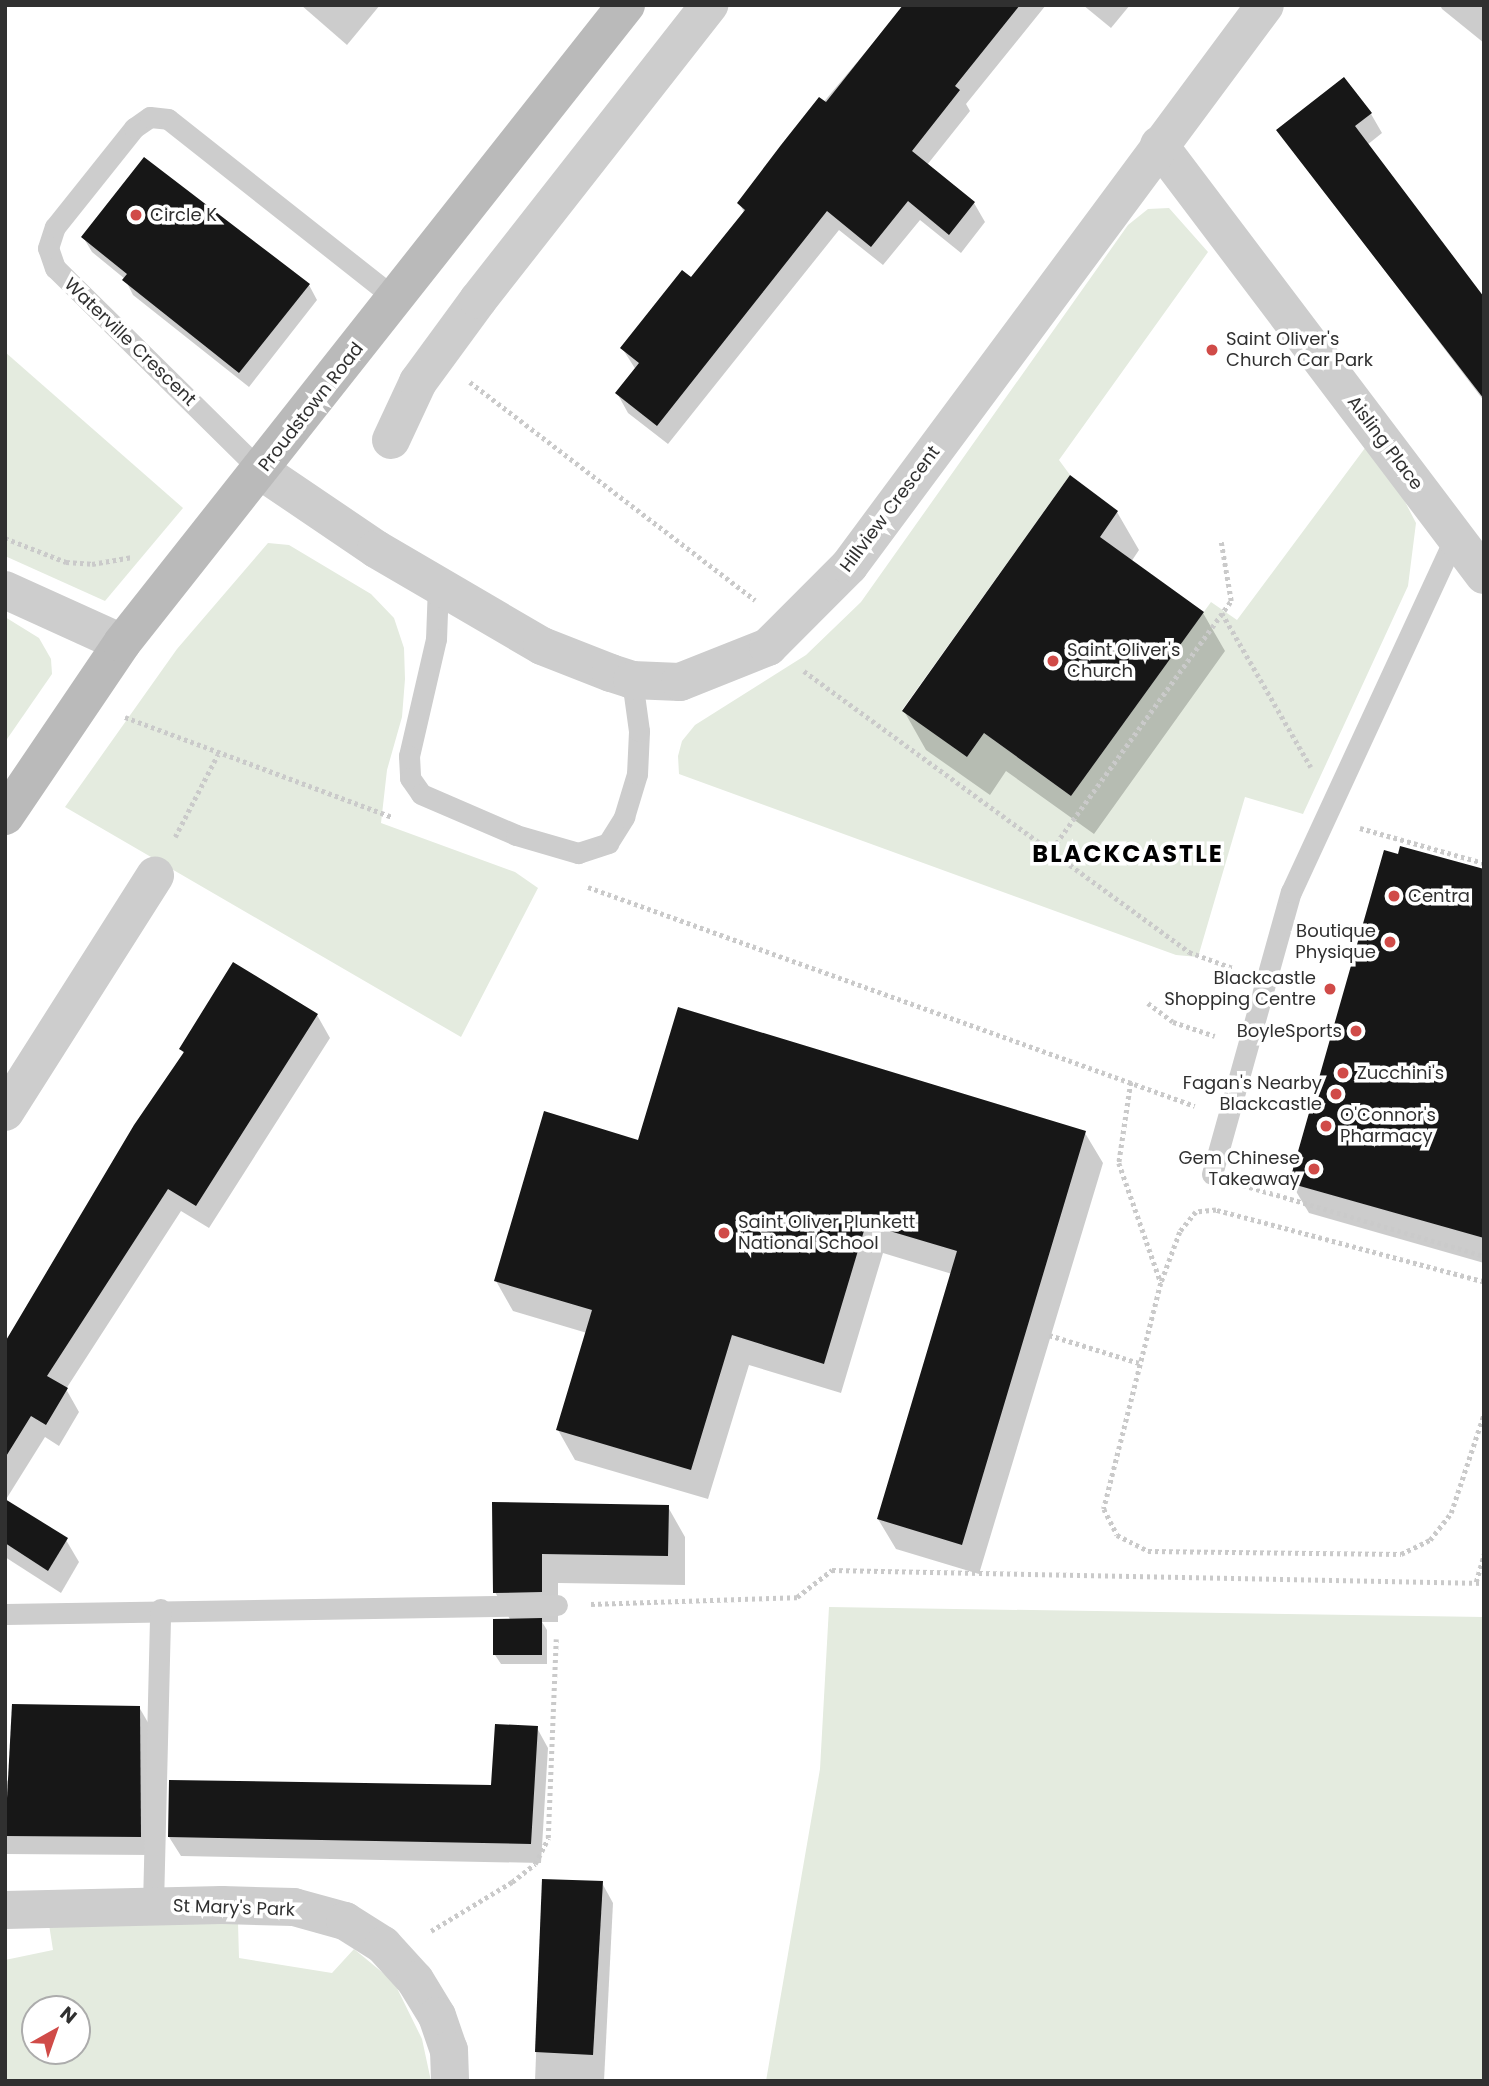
<!DOCTYPE html>
<style>
body{margin:0}
#map{position:relative;width:1489px;height:2086px;overflow:hidden;background:#fff;font-family:Poppins,sans-serif}
div>[style]{position:absolute}
[style*='--x']{left:calc(var(--x)*1px);top:calc(var(--y)*1px);width:calc(var(--w)*1px);rotate:calc(var(--a)*1deg)}
.green>*{inset:0;background:#e4ebdf}
.shadow>*{inset:0;background:#0003}
.building>*{inset:0;background:#171717}
.path>*{height:4.5px;margin-top:-2.25px;transform-origin:0;background:repeating-linear-gradient(90deg,#cacaca 0 3.5px,transparent 0 7px)}
.lane>*{height:21px;margin:-10.5px;padding:0 10.5px;transform-origin:10.5px;border-radius:10.5px;background:#cdcdcd}
.street>*{height:38px;margin:-19px;padding:0 19px;transform-origin:19px;border-radius:19px;background:#cdcdcd}
.secondary>*{height:38px;margin:-19px;padding:0 19px;transform-origin:19px;border-radius:19px;background:#bababa}
.dots>*{width:19px;height:19px;translate:-50% -50%;box-sizing:border-box;border:4px solid #fff;border-radius:50%}
span{translate:-50% -50%;white-space:nowrap;text-align:center;line-height:1.15;-webkit-text-stroke:7px #fff;paint-order:stroke}
.poi-label{font-size:18px;color:#303030}
.left{translate:0 -50%;text-align:left}
.right{translate:-100% -50%;text-align:right}
.street-label{font-size:18px;color:#303030}
.district-label{font-size:24px;color:#000;font-weight:700;letter-spacing:2px}
.frame{position:absolute;inset:0;border:7px solid #303030;pointer-events:none}
.north{position:absolute;left:21px;top:1995px;width:70px;height:70px;box-sizing:border-box;background:#fff;border:2px solid #acacac;border-radius:50%;rotate:40deg;font-size:19px;font-weight:700;line-height:28px;text-align:center;color:#303030}
.north::after{content:'';display:block;margin:auto;width:24px;height:32px;background:#d04b48;clip-path:polygon(50% 0,100% 100%,50% 72%,0 100%)}
</style>
<div id="map">
<div class="green">
<i style="clip-path:polygon(1169px 208px,1208px 252px,1059px 460px,1070px 475px,902px 710px,967px 757px,984px 733px,1071px 796px,1211px 602px,1237px 620px,1365px 448px,1401px 494px,1416px 523px,1408px 586px,1303px 814px,1245px 797px,1198px 957px,1176px 955px,679px 774px,678px 756px,682px 741px,695px 725px,806px 655px,861px 602px,1128px 225px,1148px 209px)"></i>
<i style="clip-path:polygon(5px 352px,183px 508px,105px 601px,5px 556px)"></i>
<i style="clip-path:polygon(268px 543px,289px 545px,371px 594px,394px 618px,404px 648px,405px 679px,402px 717px,387px 770px,381px 823px,515px 872px,538px 888px,461px 1037px,65px 807px,177px 649px)"></i>
<i style="clip-path:polygon(5px 617px,39px 638px,51px 659px,52px 674px,5px 742px)"></i>
<i style="clip-path:polygon(829px 1607px,1484px 1617px,1484px 2081px,766px 2081px,820px 1769px)"></i>
<i style="clip-path:polygon(evenodd,48px 1918px,238px 1923px,239px 1958px,332px 1973px,354px 1949px,394px 1982px,422px 2039px,431px 2081px,5px 2081px,5px 1960px,53px 1950px,48px 1918px,35px 2009px,77px 2009px,77px 2051px,35px 2051px,35px 2009px)"></i>
</div>
<div class="shadow">
<i style="clip-path:polygon(301px 5px,380px 5px,347px 45px)"></i>
<i style="clip-path:polygon(905px 5px,1046px 5px,966px 104px,970px 111px,927px 165px,974px 203px,985px 222px,961px 253px,920px 220px,883px 265px,839px 230px,668px 444px,628px 413px,617px 393px,636px 370px,622px 348px,691px 280px,745px 214px,739px 203px)"></i>
<i style="clip-path:polygon(1083px 5px,1130px 5px,1111px 28px)"></i>
<i style="clip-path:polygon(1440px 5px,1484px 5px,1484px 43px,1442px 9px)"></i>
<i style="clip-path:polygon(1371px 114px,1382px 133px,1367px 145px,1484px 300px,1484px 401px,1278px 130px)"></i>
<i style="clip-path:polygon(83px 237px,309px 285px,317px 300px,249px 387px,133px 295px,125px 279px,92px 252px)"></i>
<i style="clip-path:polygon(1117px 512px,1139px 550px,1131px 562px,1203px 613px,1225px 651px,1094px 834px,1006px 771px,990px 795px,926px 750px,904px 711px)"></i>
<i style="clip-path:polygon(1484px 871px,1484px 1263px,1309px 1213px,1291px 1183px)"></i>
<i style="clip-path:polygon(317px 1015px,330px 1038px,209px 1228px,181px 1211px,66px 1389px,79px 1412px,59px 1446px,45px 1437px,5px 1501px,5px 1345px,184px 1054px,181px 1049px)"></i>
<i style="clip-path:polygon(1085px 1133px,1103px 1163px,979px 1574px,896px 1549px,878px 1519px,952px 1274px,883px 1253px,841px 1393px,749px 1365px,708px 1499px,575px 1460px,558px 1430px,587px 1333px,513px 1311px,496px 1281px,639px 1142px)"></i>
<i style="clip-path:polygon(5px 1501px,66px 1540px,79px 1562px,61px 1593px,5px 1557px)"></i>
<i style="clip-path:polygon(494px 1504px,668px 1507px,685px 1537px,685px 1585px,558px 1583px,558px 1622px,542px 1622px,547px 1630px,547px 1664px,501px 1664px,495px 1655px,511px 1621px,495px 1592px)"></i>
<i style="clip-path:polygon(139px 1707px,150px 1726px,151px 1855px,5px 1854px,5px 1782px)"></i>
<i style="clip-path:polygon(537px 1728px,548px 1748px,541px 1863px,181px 1856px,169px 1837px,493px 1787px)"></i>
<i style="clip-path:polygon(543px 1880px,602px 1883px,613px 1903px,604px 2081px,535px 2081px)"></i>
</div>
<div class="building">
<i style="clip-path:polygon(903px 5px,1020px 5px,955px 86px,960px 90px,912px 151px,975px 202px,949px 235px,908px 201px,871px 247px,827px 211px,657px 426px,615px 393px,639px 363px,620px 348px,682px 270px,691px 277px,745px 210px,737px 203px,781px 145px,819px 97px,826px 102px)"></i>
<i style="clip-path:polygon(1344px 77px,1372px 113px,1355px 126px,1484px 297px,1484px 399px,1276px 130px)"></i>
<i style="clip-path:polygon(144px 157px,310px 284px,239px 373px,122px 280px,127px 274px,81px 237px)"></i>
<i style="clip-path:polygon(1070px 475px,1118px 511px,1100px 537px,1204px 612px,1071px 796px,984px 733px,967px 757px,902px 711px)"></i>
<i style="clip-path:polygon(1400px 846px,1484px 869px,1484px 1238px,1289px 1183px,1384px 850px,1398px 854px)"></i>
<i style="clip-path:polygon(233px 962px,318px 1014px,196px 1206px,168px 1189px,47px 1376px,68px 1388px,46px 1425px,31px 1416px,5px 1458px,5px 1342px,134px 1125px,184px 1052px,179px 1049px)"></i>
<i style="clip-path:polygon(678px 1007px,1086px 1131px,962px 1545px,877px 1519px,957px 1251px,866px 1224px,824px 1364px,732px 1335px,691px 1470px,556px 1430px,592px 1310px,494px 1281px,544px 1111px,638px 1140px)"></i>
<i style="clip-path:polygon(5px 1499px,68px 1538px,48px 1571px,5px 1543px)"></i>
<i style="clip-path:polygon(492px 1502px,669px 1505px,668px 1556px,542px 1554px,542px 1592px,493px 1593px)"></i>
<i style="clip-path:polygon(542px 1618px,542px 1655px,493px 1655px,493px 1619px)"></i>
<i style="clip-path:polygon(12px 1704px,140px 1706px,141px 1837px,5px 1836px)"></i>
<i style="clip-path:polygon(495px 1724px,538px 1726px,531px 1844px,168px 1837px,169px 1780px,491px 1785px)"></i>
<i style="clip-path:polygon(542px 1879px,603px 1881px,593px 2055px,535px 2052px)"></i>
</div>
<div class="path">
<i style="--x:470;--y:382;--w:359;--a:37.4"></i>
<i style="--x:5;--y:538;--w:66;--a:21.5"></i>
<i style="--x:66;--y:562;--w:26;--a:4"></i>
<i style="--x:92;--y:564;--w:41;--a:-9.9"></i>
<i style="--x:1222;--y:613;--w:178;--a:60"></i>
<i style="--x:804;--y:671;--w:477;--a:36.1"></i>
<i style="--x:1189;--y:952;--w:47;--a:20"></i>
<i style="--x:125;--y:717;--w:285;--a:20.5"></i>
<i style="--x:1360;--y:828;--w:129;--a:15.8"></i>
<i style="--x:175;--y:837;--w:93;--a:-62.6"></i>
<i style="--x:1052;--y:849;--w:306;--a:-54.2"></i>
<i style="--x:1231;--y:601;--w:60;--a:-99.6"></i>
<i style="--x:588;--y:887;--w:645;--a:19.84"></i>
<i style="--x:1148;--y:1003;--w:31;--a:37"></i>
<i style="--x:1173;--y:1022;--w:44;--a:18.4"></i>
<i style="--x:1131;--y:1082;--w:82;--a:98.4"></i>
<i style="--x:1119;--y:1163;--w:127;--a:70.7"></i>
<i style="--x:1243;--y:1185;--w:251;--a:16.4"></i>
<i style="--x:1484;--y:1282;--w:278;--a:-165"></i>
<i style="--x:1216;--y:1210;--w:20;--a:174"></i>
<i style="--x:1196;--y:1212;--w:26;--a:129"></i>
<i style="--x:1180;--y:1232;--w:54;--a:110.4"></i>
<i style="--x:1161;--y:1283;--w:233;--a:104.2"></i>
<i style="--x:1104;--y:1509;--w:29;--a:63"></i>
<i style="--x:1117;--y:1535;--w:35;--a:27"></i>
<i style="--x:1148;--y:1551;--w:253;--a:0.7"></i>
<i style="--x:1401;--y:1554;--w:32;--a:-26"></i>
<i style="--x:1430;--y:1540;--w:34;--a:-52"></i>
<i style="--x:1451;--y:1513;--w:104;--a:-71.6"></i>
<i style="--x:1049;--y:1335;--w:94;--a:17.3"></i>
<i style="--x:1476;--y:1582;--w:29;--a:-74"></i>
<i style="--x:591;--y:1604;--w:206;--a:-1.9"></i>
<i style="--x:797;--y:1597;--w:44;--a:-37.6"></i>
<i style="--x:832;--y:1570;--w:652;--a:1.14"></i>
<i style="--x:431;--y:1931;--w:95;--a:-31.2"></i>
<i style="--x:512;--y:1882;--w:29;--a:-38"></i>
<i style="--x:535;--y:1864;--w:29;--a:-63"></i>
<i style="--x:548;--y:1838;--w:199;--a:-87.7"></i>
</div>
<div class="lane">
<i style="--x:261;--y:471;--w:289;--a:-135.4"></i>
<i style="--x:55;--y:268;--w:21;--a:-109"></i>
<i style="--x:48;--y:248;--w:22;--a:-72"></i>
<i style="--x:55;--y:227;--w:127;--a:-51.4"></i>
<i style="--x:134;--y:128;--w:19;--a:-35"></i>
<i style="--x:150;--y:117;--w:18;--a:6"></i>
<i style="--x:168;--y:119;--w:290;--a:38.3"></i>
<i style="--x:438;--y:585;--w:54;--a:92.1"></i>
<i style="--x:436;--y:639;--w:120;--a:103"></i>
<i style="--x:409;--y:756;--w:22;--a:87"></i>
<i style="--x:410;--y:778;--w:19;--a:55"></i>
<i style="--x:421;--y:794;--w:103;--a:23.3"></i>
<i style="--x:516;--y:835;--w:65;--a:16.2"></i>
<i style="--x:578;--y:853;--w:32;--a:-18"></i>
<i style="--x:608;--y:843;--w:31;--a:-58"></i>
<i style="--x:624;--y:817;--w:45;--a:-73.2"></i>
<i style="--x:637;--y:774;--w:43;--a:-87.3"></i>
<i style="--x:639;--y:731;--w:51;--a:-97.8"></i>
<i style="--x:1212;--y:1174;--w:293;--a:-74.4"></i>
<i style="--x:1291;--y:892;--w:391;--a:-65.2"></i>
<i style="--x:5;--y:1614;--w:552;--a:-0.93"></i>
<i style="--x:153;--y:1905;--w:296;--a:-88.6"></i>
</div>
<div class="street">
<i style="--x:1159;--y:145;--w:539;--a:52.92"></i>
<i style="--x:391;--y:440;--w:64;--a:-65"></i>
<i style="--x:418;--y:382;--w:102;--a:-53.8"></i>
<i style="--x:478;--y:300;--w:375;--a:-51.9"></i>
<i style="--x:261;--y:471;--w:139;--a:34.1"></i>
<i style="--x:376;--y:549;--w:192;--a:30.3"></i>
<i style="--x:542;--y:646;--w:74;--a:21.4"></i>
<i style="--x:611;--y:673;--w:22;--a:18"></i>
<i style="--x:632;--y:680;--w:48;--a:2.4"></i>
<i style="--x:680;--y:682;--w:95;--a:-21.7"></i>
<i style="--x:768;--y:647;--w:115;--a:-45"></i>
<i style="--x:849;--y:566;--w:698;--a:-53.44"></i>
<i style="--x:5;--y:590;--w:128;--a:24.4"></i>
<i style="--x:5;--y:1112;--w:280;--a:-57.6"></i>
<i style="--x:5;--y:1910;--w:217;--a:-1.3"></i>
<i style="--x:222;--y:1905;--w:72;--a:1.6"></i>
<i style="--x:294;--y:1907;--w:53;--a:15.4"></i>
<i style="--x:345;--y:1921;--w:45;--a:32.3"></i>
<i style="--x:383;--y:1945;--w:47;--a:47.6"></i>
<i style="--x:415;--y:1980;--w:42;--a:58.6"></i>
<i style="--x:437;--y:2016;--w:36;--a:71"></i>
<i style="--x:449;--y:2050;--w:31;--a:88"></i>
</div>
<div class="secondary">
<i style="--x:5;--y:816;--w:209;--a:-55.9"></i>
<i style="--x:122;--y:643;--w:813;--a:-51.69"></i>
</div>
<div class="dots">
<i style="left:136px;top:215px;background:#d04b48"></i>
<i style="left:1212px;top:350px;background:#d04b48"></i>
<i style="left:1053px;top:661px;background:#d04b48"></i>
<i style="left:1394px;top:896px;background:#d04b48"></i>
<i style="left:1390px;top:942px;background:#d04b48"></i>
<i style="left:1330px;top:989px;background:#d04b48"></i>
<i style="left:1356px;top:1031px;background:#d04b48"></i>
<i style="left:1343px;top:1073px;background:#d04b48"></i>
<i style="left:1336px;top:1094px;background:#d04b48"></i>
<i style="left:1326px;top:1126px;background:#d04b48"></i>
<i style="left:1314px;top:1169px;background:#d04b48"></i>
<i style="left:724px;top:1233px;background:#d04b48"></i>
</div>
<div class="poi-label">
<span class="left" style="left:150px;top:215px">Circle K</span>
<span class="left" style="left:1226px;top:350px">Saint Oliver's<br>Church Car Park</span>
<span class="left" style="left:1067px;top:661px">Saint Oliver's<br>Church</span>
<span class="left" style="left:1408px;top:896px">Centra</span>
<span class="right" style="left:1376px;top:942px">Boutique<br>Physique</span>
<span class="right" style="left:1316px;top:989px">Blackcastle<br>Shopping Centre</span>
<span class="right" style="left:1342px;top:1031px">BoyleSports</span>
<span class="left" style="left:1357px;top:1073px">Zucchini's</span>
<span class="right" style="left:1322px;top:1094px">Fagan's Nearby<br>Blackcastle</span>
<span class="left" style="left:1340px;top:1126px">O'Connor's<br>Pharmacy</span>
<span class="right" style="left:1300px;top:1169px">Gem Chinese<br>Takeaway</span>
<span class="left" style="left:738px;top:1233px">Saint Oliver Plunkett<br>National School</span>
</div>
<div class="street-label">
<span style="left:130px;top:342px;rotate:44deg">Waterville Crescent</span>
<span style="left:311px;top:407px;rotate:-52deg">Proudstown Road</span>
<span style="left:1385px;top:443px;rotate:53deg">Aisling Place</span>
<span style="left:890px;top:509px;rotate:-53deg">Hillview Crescent</span>
<span style="left:234px;top:1908px;rotate:2deg">St Mary's Park</span>
</div>
<div class="district-label">
<span style="left:1128px;top:854px">BLACKCASTLE</span>
</div>
<div class="frame"></div>
<div class="north">N</div>
</div>
